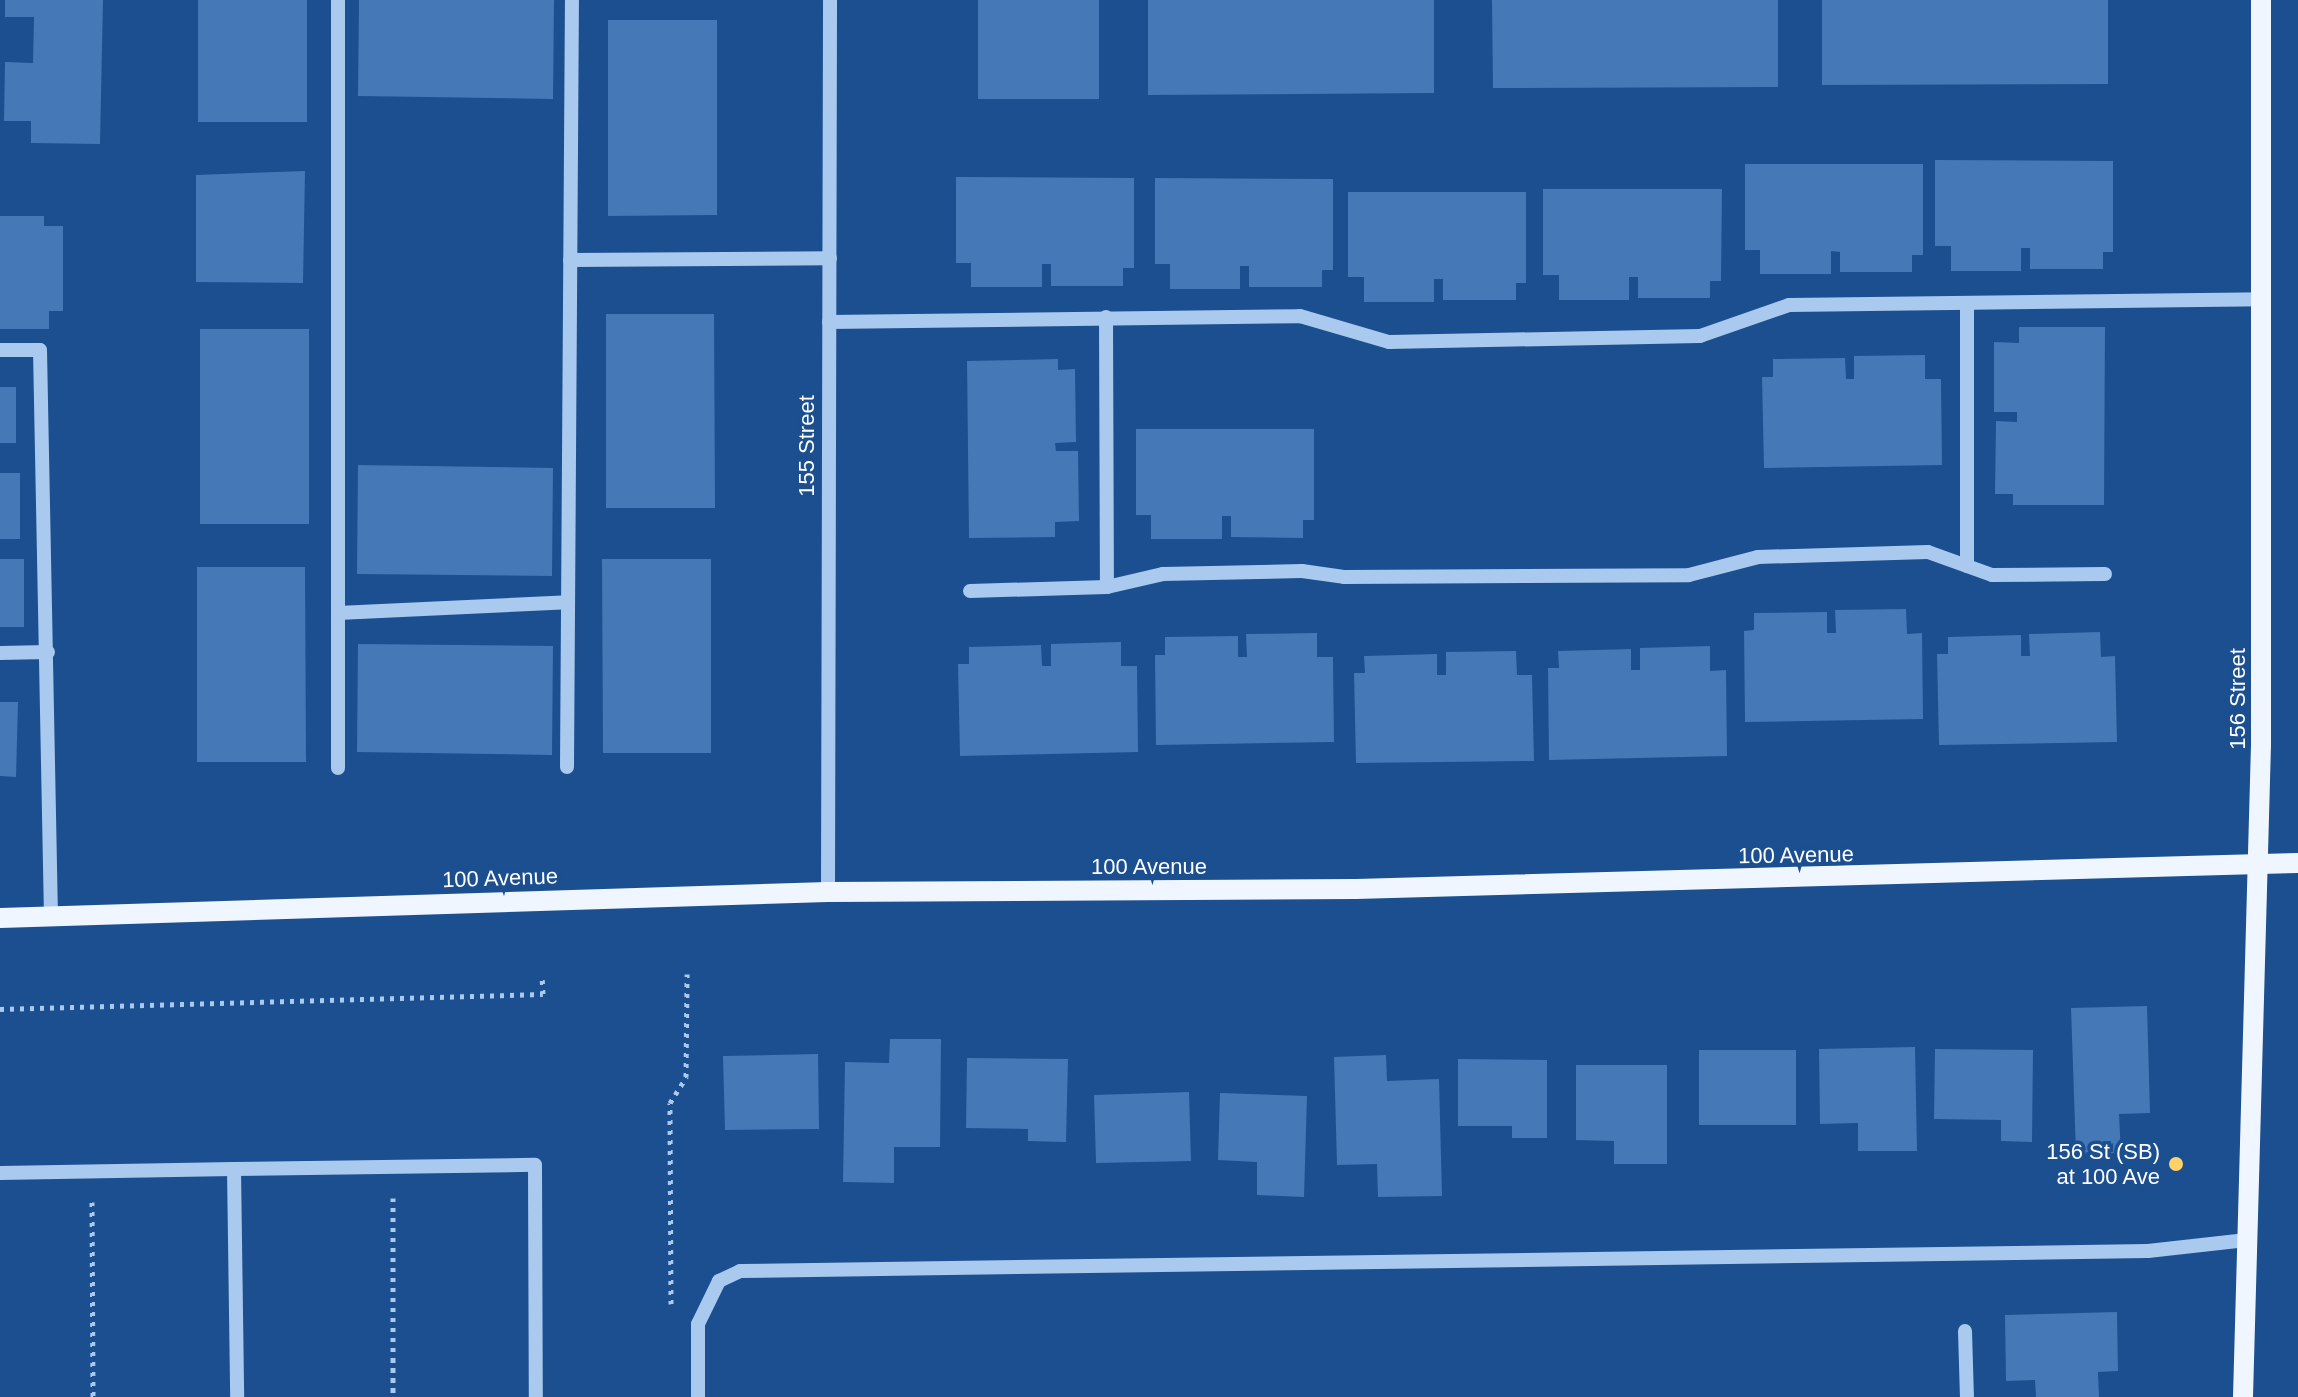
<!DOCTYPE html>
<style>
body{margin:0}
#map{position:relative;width:2298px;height:1397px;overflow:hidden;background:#1b4f8f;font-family:Helvetica,sans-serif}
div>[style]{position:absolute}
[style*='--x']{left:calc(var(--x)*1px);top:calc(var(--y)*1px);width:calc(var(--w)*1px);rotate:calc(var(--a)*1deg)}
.building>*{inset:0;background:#4478b7}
.path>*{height:5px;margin-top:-2.5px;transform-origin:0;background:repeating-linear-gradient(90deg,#a9c9ee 0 4px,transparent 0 10px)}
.minor>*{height:14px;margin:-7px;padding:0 7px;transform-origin:7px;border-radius:7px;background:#a9c9ee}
.major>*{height:20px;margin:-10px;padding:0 10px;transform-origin:10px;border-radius:10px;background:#f0f6ff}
.dots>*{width:22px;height:22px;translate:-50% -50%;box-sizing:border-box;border:4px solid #1b4f8f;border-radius:50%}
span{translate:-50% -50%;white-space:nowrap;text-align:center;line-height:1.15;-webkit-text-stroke:7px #1b4f8f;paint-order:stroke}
.street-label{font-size:22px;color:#fff}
.poi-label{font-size:22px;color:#fff}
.right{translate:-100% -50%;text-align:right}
</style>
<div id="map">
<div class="building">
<i style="clip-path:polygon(5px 0,103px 0,100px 144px,31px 143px,31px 121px,4px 121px,5px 62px,33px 63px,34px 17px,5px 17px)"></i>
<i style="clip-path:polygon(198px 0,307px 0,307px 122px,198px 122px)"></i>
<i style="clip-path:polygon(359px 0,554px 0,553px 99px,358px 96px)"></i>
<i style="clip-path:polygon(978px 0,1099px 0,1099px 99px,978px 99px)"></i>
<i style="clip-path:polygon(1148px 0,1434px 0,1434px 93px,1148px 95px)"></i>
<i style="clip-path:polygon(1492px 0,1778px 0,1778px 87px,1493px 88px)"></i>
<i style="clip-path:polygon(1822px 0,2108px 0,2108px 84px,1822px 85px)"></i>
<i style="clip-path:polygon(608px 20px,717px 20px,717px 215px,608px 216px)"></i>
<i style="clip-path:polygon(1935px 160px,2113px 161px,2113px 252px,2103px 252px,2103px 269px,2030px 269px,2030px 248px,2021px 248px,2021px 271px,1951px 271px,1951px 246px,1935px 246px)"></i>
<i style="clip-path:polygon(1745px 164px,1923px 164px,1923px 255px,1912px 255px,1912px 272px,1840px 272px,1840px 252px,1831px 251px,1831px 274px,1760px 274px,1760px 250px,1745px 250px)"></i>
<i style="clip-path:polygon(305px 171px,303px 283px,196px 282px,196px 175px)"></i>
<i style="clip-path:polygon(956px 177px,1134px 178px,1134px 268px,1123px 268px,1123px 286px,1051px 286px,1051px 264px,1042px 264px,1042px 287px,971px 287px,971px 263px,956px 263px)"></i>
<i style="clip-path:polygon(1155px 178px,1333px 179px,1333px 270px,1322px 270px,1322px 287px,1249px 287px,1249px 266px,1240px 266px,1240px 289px,1170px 289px,1170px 264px,1155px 264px)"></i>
<i style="clip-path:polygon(1543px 189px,1722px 189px,1721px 281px,1710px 281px,1710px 298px,1638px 298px,1638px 277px,1629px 277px,1629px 300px,1559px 300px,1559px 275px,1543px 275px)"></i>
<i style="clip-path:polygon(1348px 192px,1526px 192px,1526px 283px,1516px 283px,1516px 300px,1443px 300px,1443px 279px,1434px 279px,1434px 302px,1364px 302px,1364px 277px,1348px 277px)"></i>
<i style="clip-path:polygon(0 216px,44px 216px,44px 226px,63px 226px,63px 311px,49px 311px,49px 329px,0 329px)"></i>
<i style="clip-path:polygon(606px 314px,714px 314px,715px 508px,606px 508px)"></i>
<i style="clip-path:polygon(2019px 327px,2105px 327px,2104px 505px,2013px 505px,2013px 494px,1995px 494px,1996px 421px,2017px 422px,2017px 412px,1994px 412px,1994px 342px,2019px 343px)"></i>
<i style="clip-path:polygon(200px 329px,309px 329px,309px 524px,200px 524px)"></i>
<i style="clip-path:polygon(1925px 355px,1925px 379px,1941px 379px,1942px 465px,1764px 468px,1762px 377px,1773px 377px,1773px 359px,1845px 358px,1846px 379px,1854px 379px,1854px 356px)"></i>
<i style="clip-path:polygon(1058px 359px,1058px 370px,1075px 369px,1076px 442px,1055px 443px,1056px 451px,1078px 451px,1079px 521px,1055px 522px,1055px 537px,969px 538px,967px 361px)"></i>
<i style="clip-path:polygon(0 387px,16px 387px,16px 443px,0 443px)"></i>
<i style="clip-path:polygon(1136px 429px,1314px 429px,1314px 520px,1303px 520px,1303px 538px,1231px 537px,1231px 516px,1222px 516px,1222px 539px,1151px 539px,1151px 515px,1136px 515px)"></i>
<i style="clip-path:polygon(358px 465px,553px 468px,552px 576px,357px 574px)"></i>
<i style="clip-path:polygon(0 473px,20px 473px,20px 539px,0 539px)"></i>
<i style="clip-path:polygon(0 559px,24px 559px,24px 627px,0 627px)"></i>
<i style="clip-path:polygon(602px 559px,711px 559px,711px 753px,603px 753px)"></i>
<i style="clip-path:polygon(197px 567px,305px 567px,306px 762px,197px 762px)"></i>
<i style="clip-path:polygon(1906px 609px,1907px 634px,1922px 633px,1923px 719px,1745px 722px,1744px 631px,1754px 630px,1754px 613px,1827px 612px,1827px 633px,1836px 633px,1835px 610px)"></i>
<i style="clip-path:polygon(2100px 632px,2101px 657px,2115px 656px,2117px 742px,1939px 745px,1937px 654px,1948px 654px,1948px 637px,2021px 635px,2021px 656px,2030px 656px,2029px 634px)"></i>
<i style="clip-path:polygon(1317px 633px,1317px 657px,1333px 657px,1334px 742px,1156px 745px,1155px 655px,1165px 655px,1165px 637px,1238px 636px,1238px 657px,1247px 657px,1246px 634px)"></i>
<i style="clip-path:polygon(1121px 642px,1121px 666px,1137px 666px,1138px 752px,960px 756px,958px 664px,969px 664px,969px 647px,1041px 645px,1042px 666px,1051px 666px,1051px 644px)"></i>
<i style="clip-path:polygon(358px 644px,553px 646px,552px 755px,357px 752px)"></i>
<i style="clip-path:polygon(1710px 646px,1710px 671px,1726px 670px,1727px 756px,1549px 760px,1548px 668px,1559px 668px,1558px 651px,1631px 649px,1631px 670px,1640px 670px,1640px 648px)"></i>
<i style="clip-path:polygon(1516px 651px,1517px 675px,1532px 675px,1534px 761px,1356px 763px,1354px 673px,1365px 673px,1364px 656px,1437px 654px,1437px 675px,1446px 675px,1446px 652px)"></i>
<i style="clip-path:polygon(0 702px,18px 702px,16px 777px,0 776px)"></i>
<i style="clip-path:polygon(2147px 1006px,2150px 1113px,2119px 1114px,2121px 1153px,2076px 1154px,2071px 1008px)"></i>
<i style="clip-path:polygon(890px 1039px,941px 1039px,940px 1147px,894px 1147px,894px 1183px,843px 1182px,845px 1062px,889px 1063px)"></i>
<i style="clip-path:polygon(1915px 1047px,1917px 1151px,1858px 1151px,1858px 1123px,1820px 1124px,1819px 1049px)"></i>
<i style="clip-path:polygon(1935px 1049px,2033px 1050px,2032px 1142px,2001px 1141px,2001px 1120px,1934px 1119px)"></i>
<i style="clip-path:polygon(1699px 1050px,1796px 1050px,1796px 1125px,1699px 1125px)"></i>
<i style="clip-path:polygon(818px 1054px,819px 1129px,725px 1130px,723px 1056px)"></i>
<i style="clip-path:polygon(1386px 1055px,1387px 1081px,1439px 1079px,1442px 1196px,1378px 1197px,1377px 1164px,1337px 1165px,1334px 1057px)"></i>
<i style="clip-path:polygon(967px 1058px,1068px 1059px,1066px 1142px,1028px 1141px,1028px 1129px,966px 1128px)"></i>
<i style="clip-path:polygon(1458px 1059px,1547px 1060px,1547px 1138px,1512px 1138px,1512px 1126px,1458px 1126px)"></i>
<i style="clip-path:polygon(1576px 1065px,1667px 1065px,1667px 1164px,1614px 1164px,1614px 1141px,1576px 1140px)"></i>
<i style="clip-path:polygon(1189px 1092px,1191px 1161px,1096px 1163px,1094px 1095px)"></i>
<i style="clip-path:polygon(1220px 1093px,1307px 1096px,1304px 1197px,1257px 1195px,1257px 1162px,1218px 1160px)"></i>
<i style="clip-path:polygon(2117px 1312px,2118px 1371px,2098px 1372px,2099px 1397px,2036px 1397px,2035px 1380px,2006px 1381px,2005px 1315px)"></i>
</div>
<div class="path">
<i style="--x:0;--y:1009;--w:543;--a:-1.58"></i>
<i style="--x:543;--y:994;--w:17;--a:-93"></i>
<i style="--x:393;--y:1198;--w:199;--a:90"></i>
<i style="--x:92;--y:1202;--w:195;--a:89.7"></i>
<i style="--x:671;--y:1304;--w:201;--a:-90.3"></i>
<i style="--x:670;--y:1103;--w:31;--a:-58"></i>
<i style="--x:686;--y:1077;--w:103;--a:-89.4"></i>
</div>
<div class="minor">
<i style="--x:338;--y:0;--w:768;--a:90"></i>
<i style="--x:570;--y:260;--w:260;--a:-0.4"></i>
<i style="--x:1967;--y:304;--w:262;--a:90"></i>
<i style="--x:1106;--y:317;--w:270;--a:89.8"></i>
<i style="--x:829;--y:322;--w:471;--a:-0.7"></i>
<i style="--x:1300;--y:316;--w:93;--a:16.3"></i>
<i style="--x:1389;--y:342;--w:311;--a:-1.1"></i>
<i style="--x:1700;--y:336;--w:94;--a:-19.2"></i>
<i style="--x:1789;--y:305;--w:475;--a:-0.7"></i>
<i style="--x:0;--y:350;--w:40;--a:0"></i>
<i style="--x:40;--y:350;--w:567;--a:88.89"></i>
<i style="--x:970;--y:591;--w:137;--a:-1.7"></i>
<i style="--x:1107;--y:587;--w:57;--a:-13.1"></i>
<i style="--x:1163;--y:574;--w:139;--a:-1.2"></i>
<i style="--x:1302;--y:571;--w:42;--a:8.1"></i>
<i style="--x:1344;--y:577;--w:345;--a:-0.3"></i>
<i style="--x:1689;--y:575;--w:71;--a:-14.6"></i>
<i style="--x:1758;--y:557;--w:170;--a:-1.7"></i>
<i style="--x:1928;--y:552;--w:68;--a:19.8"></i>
<i style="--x:1992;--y:575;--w:113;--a:-0.5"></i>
<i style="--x:338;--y:613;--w:230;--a:-2.7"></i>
<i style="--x:0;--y:653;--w:48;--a:-1.2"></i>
<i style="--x:567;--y:767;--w:767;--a:-89.63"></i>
<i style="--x:828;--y:892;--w:892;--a:-89.87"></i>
<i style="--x:234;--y:1169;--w:301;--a:-0.8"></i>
<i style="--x:535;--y:1165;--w:232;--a:89.8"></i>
<i style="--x:0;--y:1173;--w:234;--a:-1"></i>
<i style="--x:234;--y:1169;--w:228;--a:89.2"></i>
<i style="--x:1965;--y:1331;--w:66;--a:88.3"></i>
<i style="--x:698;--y:1397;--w:73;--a:-90"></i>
<i style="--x:698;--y:1324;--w:48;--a:-64"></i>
<i style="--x:719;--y:1281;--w:23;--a:-25"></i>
<i style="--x:740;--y:1271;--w:1408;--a:-0.81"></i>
<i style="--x:2148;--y:1251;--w:99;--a:-6.4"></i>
</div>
<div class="major">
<i style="--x:0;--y:918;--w:828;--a:-1.8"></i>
<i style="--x:828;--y:892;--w:528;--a:-0.33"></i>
<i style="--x:1356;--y:889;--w:942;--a:-1.58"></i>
<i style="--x:2243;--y:1397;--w:652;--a:-88.42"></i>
<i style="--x:2261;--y:745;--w:745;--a:-90"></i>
</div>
<div class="dots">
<i style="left:2176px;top:1164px;background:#ffd166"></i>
</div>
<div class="street-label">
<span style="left:807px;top:446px;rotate:-90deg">155 Street</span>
<span style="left:2238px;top:699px;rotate:-90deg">156 Street</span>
<span style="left:1796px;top:855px;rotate:-1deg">100 Avenue</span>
<span style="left:1149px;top:867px">100 Avenue</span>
<span style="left:500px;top:878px;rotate:-2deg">100 Avenue</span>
</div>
<div class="poi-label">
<span class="right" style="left:2160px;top:1164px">156 St (SB)<br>at 100 Ave</span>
</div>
</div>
